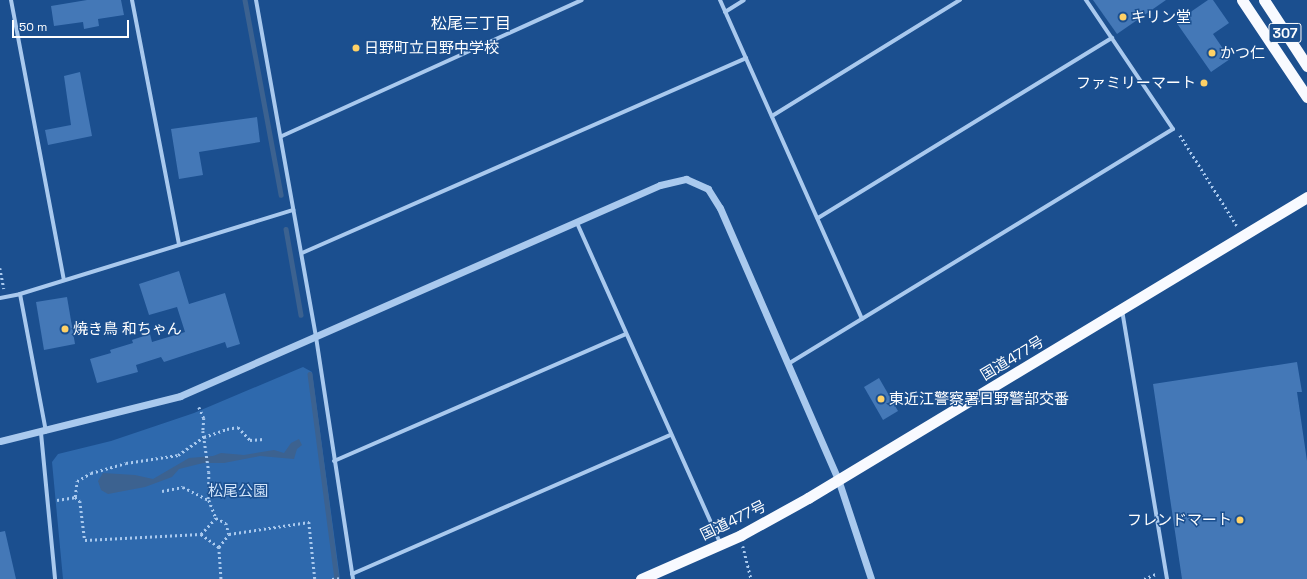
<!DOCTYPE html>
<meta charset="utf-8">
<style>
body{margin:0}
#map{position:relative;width:1307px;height:579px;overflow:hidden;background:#1b4f8f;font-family:"Space Grotesk","Noto Sans JP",sans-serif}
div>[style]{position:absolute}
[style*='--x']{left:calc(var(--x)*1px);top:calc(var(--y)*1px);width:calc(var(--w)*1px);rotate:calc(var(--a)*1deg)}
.green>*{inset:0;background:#2e69ad}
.water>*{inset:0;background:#3c6290}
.stream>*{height:4.5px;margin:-2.25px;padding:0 2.25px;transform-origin:2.25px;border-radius:2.25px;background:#3c6290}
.building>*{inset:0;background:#4478b7}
.path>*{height:2.5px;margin-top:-1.25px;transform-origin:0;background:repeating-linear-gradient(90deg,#a9c9ee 0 2px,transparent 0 5px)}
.minor>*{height:4px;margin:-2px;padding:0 2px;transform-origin:2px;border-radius:2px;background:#a9c9ee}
.tertiary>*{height:7px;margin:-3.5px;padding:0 3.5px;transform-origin:3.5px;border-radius:3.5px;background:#a9c9ee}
.trunk>*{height:11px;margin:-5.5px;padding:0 5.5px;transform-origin:5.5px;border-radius:5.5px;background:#f8faff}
.dots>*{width:11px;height:11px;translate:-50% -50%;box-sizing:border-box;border:2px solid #1b4f8f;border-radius:50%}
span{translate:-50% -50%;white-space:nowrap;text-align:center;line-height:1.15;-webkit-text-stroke:3px #1b4f8f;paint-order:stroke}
.shield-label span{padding:1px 3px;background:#1b4f8f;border:1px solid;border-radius:3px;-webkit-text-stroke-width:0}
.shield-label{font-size:14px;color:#fff;font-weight:700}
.poi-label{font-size:15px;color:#fff}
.left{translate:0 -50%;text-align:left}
.right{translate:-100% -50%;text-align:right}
.street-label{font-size:15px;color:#fff}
.park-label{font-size:15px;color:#cfe3fa}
.neighbourhood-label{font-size:16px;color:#fff}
.scale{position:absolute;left:12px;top:20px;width:117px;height:18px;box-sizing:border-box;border:2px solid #fff;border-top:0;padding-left:5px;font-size:12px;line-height:14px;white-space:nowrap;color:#fff;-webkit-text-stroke:3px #1b4f8f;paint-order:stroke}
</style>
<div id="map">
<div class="green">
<i style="clip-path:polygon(303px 367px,312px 372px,340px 579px,63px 579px,52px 462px,58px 454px,111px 441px,194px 413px)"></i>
</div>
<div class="water">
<i style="clip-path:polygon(299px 439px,302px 445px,297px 449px,294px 459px,260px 456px,224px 463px,203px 463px,179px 469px,172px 477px,145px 487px,108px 494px,101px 490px,98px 481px,103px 473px,135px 475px,153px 479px,189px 458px,213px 456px,221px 453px,244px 455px,274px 450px,284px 453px,291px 443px)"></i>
</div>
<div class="stream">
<i style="--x:245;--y:0;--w:198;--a:79.5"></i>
<i style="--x:286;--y:229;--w:87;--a:80.1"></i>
<i style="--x:310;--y:374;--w:207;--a:82.5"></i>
</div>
<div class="building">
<i style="clip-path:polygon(87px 0,121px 0,124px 15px,98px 19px,99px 26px,84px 29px,83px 22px,54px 26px,51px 6px)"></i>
<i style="clip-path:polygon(1093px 0,1166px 0,1117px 34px)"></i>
<i style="clip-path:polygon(1208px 0,1213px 0,1229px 23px,1213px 34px,1230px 59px,1211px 72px,1176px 22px)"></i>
<i style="clip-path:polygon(80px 72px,92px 136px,48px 145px,45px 130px,71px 125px,64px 76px)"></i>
<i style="clip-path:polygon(257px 117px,260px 142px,199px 152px,203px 175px,179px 179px,171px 129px)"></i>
<i style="clip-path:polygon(179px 271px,189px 304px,225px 293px,240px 344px,227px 348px,225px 342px,164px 362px,161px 357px,136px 365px,138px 372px,97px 383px,90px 359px,111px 353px,110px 350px,133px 343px,132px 340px,150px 334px,152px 342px,185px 332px,177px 307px,149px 315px,139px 284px)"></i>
<i style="clip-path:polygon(67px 297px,75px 344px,44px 350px,36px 302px)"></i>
<i style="clip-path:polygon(1297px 362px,1302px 392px,1297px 392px,1307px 461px,1307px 579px,1182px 579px,1153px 384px)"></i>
<i style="clip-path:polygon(879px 378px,898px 411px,883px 420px,864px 387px)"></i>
<i style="clip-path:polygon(5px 531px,16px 579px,0 579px,0 532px)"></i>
</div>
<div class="path">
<i style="--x:1180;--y:135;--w:107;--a:57.9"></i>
<i style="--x:0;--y:268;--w:21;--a:79"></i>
<i style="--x:199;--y:407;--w:12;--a:66"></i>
<i style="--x:204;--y:418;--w:13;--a:94"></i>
<i style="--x:203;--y:431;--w:41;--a:81.7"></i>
<i style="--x:209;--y:472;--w:28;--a:90"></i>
<i style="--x:162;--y:491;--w:21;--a:-11"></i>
<i style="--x:183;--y:487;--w:29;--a:27"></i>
<i style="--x:209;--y:500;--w:19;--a:69"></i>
<i style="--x:216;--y:518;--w:11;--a:27"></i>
<i style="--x:226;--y:523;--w:11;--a:75"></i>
<i style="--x:75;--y:497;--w:16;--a:-83"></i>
<i style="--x:77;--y:481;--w:16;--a:-30"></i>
<i style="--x:91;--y:473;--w:36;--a:-16"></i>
<i style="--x:126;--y:463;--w:53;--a:-8.7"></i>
<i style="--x:178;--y:455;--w:32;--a:-35"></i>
<i style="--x:204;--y:437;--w:24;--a:-19"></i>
<i style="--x:227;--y:429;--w:11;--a:-10"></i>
<i style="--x:238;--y:427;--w:18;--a:47"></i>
<i style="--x:250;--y:440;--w:14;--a:-4"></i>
<i style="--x:57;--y:500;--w:18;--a:-9"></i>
<i style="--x:75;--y:497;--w:6;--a:39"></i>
<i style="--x:80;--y:501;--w:39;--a:83"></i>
<i style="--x:85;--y:540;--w:116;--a:-3"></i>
<i style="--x:201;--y:534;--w:22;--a:36"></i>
<i style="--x:219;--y:547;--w:16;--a:-52"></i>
<i style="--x:229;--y:534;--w:81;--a:-8.5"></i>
<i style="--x:309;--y:522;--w:57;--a:84"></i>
<i style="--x:201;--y:534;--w:22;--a:-47"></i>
<i style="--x:743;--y:546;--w:34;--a:76"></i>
<i style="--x:219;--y:547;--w:32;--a:86"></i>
<i style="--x:332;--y:579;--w:10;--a:-6"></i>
<i style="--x:1144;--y:579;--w:13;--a:-23"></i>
</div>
<div class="minor">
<i style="--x:11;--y:0;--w:285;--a:79.3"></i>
<i style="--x:132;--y:0;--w:249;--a:79.1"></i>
<i style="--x:256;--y:0;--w:342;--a:79.9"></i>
<i style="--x:316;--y:337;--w:245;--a:81.3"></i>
<i style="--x:720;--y:0;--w:349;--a:66"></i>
<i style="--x:725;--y:12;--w:22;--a:-32"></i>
<i style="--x:772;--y:116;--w:221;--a:-31.7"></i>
<i style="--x:282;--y:136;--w:329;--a:-24.4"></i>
<i style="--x:818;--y:218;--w:345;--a:-31.5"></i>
<i style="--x:577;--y:223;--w:350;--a:65.9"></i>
<i style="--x:302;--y:253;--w:485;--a:-23.7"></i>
<i style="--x:20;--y:294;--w:140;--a:79.3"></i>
<i style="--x:0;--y:298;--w:20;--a:-11"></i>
<i style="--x:20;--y:294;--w:286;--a:-17.1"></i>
<i style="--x:1122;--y:310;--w:273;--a:80.5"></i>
<i style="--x:788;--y:364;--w:451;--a:-31.4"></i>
<i style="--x:1173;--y:129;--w:156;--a:-124"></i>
<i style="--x:41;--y:433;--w:147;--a:84.5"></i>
<i style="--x:334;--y:461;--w:318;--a:-23.5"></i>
<i style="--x:352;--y:574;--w:347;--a:-23.6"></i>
</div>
<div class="tertiary">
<i style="--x:0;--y:441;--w:186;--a:-14"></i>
<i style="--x:180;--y:396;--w:524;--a:-23.73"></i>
<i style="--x:660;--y:185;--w:27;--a:-13"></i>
<i style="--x:686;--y:179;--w:24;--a:24"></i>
<i style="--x:708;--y:189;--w:22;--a:58"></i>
<i style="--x:720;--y:208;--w:296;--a:66.5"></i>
<i style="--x:838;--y:479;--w:105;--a:71.7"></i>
</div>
<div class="trunk">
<i style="--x:1242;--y:0;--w:117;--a:56.2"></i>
<i style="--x:1264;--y:0;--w:79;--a:56.9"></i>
<i style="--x:641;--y:579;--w:109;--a:-23.7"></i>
<i style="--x:741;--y:535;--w:77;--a:-28.9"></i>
<i style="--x:808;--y:498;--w:583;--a:-31.1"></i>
</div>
<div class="dots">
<i style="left:1123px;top:17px;background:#ffd166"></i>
<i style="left:356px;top:48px;background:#ffd166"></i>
<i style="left:1212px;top:53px;background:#ffd166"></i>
<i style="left:1204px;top:83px;background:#ffd166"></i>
<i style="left:65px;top:329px;background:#ffd166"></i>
<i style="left:881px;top:399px;background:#ffd166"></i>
<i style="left:1240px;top:520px;background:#ffd166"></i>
</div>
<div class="shield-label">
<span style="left:1285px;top:33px">307</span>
</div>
<div class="poi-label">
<span class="left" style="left:1131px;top:17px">キリン堂</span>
<span class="left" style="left:364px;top:48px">日野町立日野中学校</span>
<span class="left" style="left:1220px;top:53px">かつ仁</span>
<span class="right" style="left:1196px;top:83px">ファミリーマート</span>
<span class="left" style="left:73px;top:329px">焼き鳥 和ちゃん</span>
<span class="left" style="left:889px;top:399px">東近江警察署日野警部交番</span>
<span class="right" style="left:1232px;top:520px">フレンドマート</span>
</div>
<div class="street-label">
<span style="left:1012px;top:358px;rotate:-31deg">国道477号</span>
<span style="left:733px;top:520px;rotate:-26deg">国道477号</span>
</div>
<div class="park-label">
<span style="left:238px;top:491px">松尾公園</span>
</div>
<div class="neighbourhood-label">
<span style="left:471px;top:24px">松尾三丁目</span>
</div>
<div class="scale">50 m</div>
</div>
